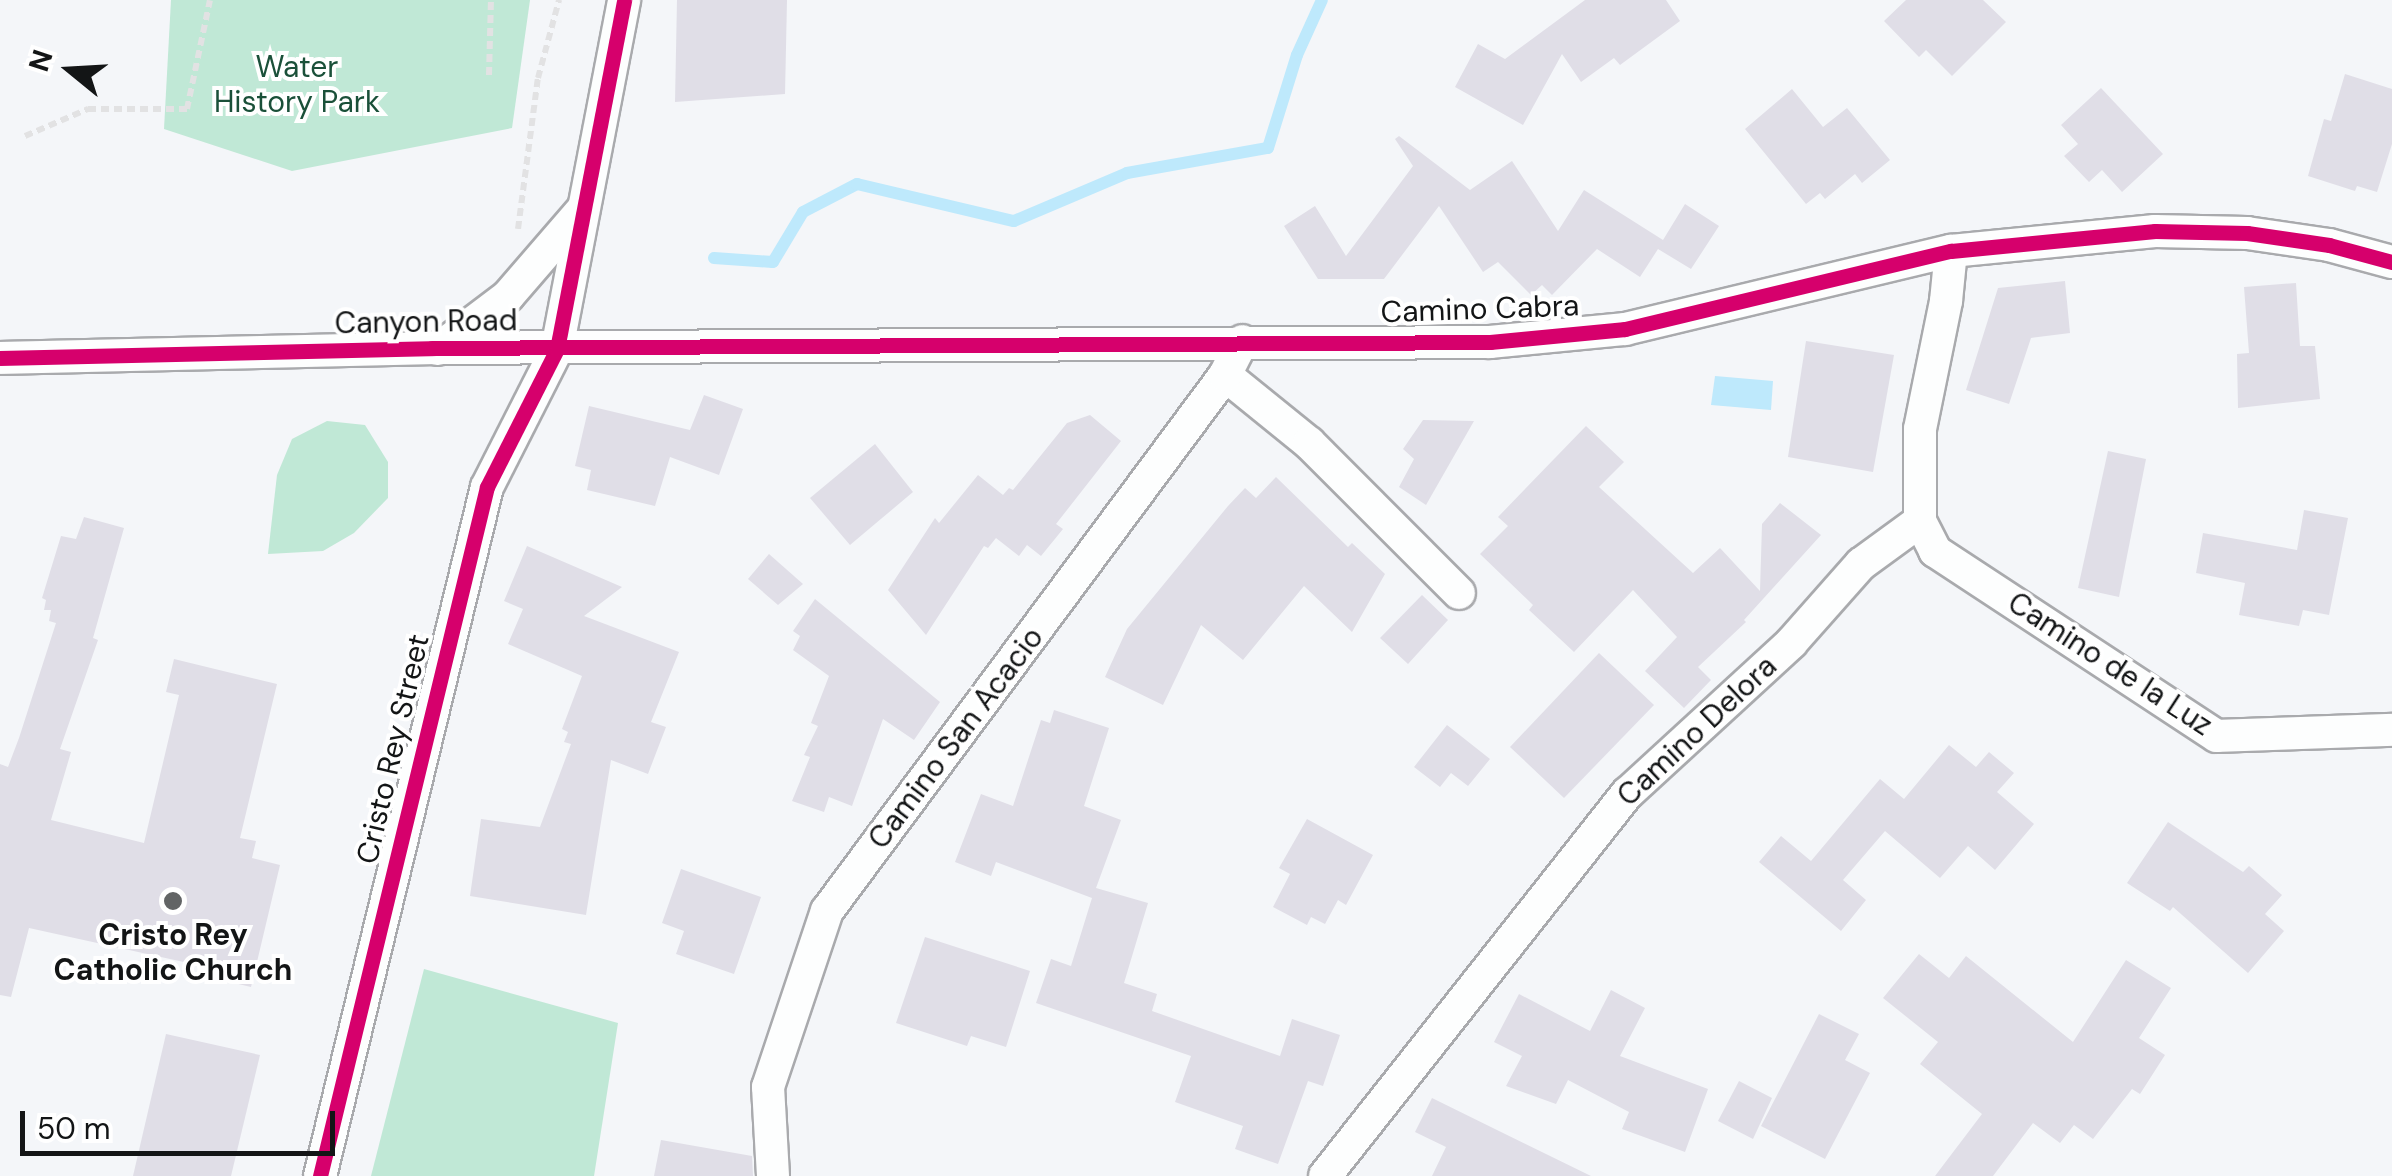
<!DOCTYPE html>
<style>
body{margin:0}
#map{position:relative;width:2392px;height:1176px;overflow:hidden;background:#f4f6f9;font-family:"DM Sans",sans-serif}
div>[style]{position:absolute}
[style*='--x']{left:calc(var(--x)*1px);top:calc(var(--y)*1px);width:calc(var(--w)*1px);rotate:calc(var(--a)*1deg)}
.green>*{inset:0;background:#c0e8d6}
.water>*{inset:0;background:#bee9fc}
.stream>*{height:12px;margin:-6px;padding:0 6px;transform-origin:6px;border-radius:6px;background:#bee9fc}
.building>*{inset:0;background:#e0dee7}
.path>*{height:6px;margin-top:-3px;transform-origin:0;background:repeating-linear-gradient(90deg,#e2e2e3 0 8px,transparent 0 13px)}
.roads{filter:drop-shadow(2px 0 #a9aaad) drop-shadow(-2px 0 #a9aaad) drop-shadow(0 2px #a9aaad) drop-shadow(0 -2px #a9aaad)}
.minor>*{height:32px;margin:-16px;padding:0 16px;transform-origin:16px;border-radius:16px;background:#fdfefe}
.cycleway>*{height:15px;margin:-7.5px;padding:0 7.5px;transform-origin:7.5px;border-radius:7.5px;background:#d6006c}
.dots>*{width:28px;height:28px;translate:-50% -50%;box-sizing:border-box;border:5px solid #fff;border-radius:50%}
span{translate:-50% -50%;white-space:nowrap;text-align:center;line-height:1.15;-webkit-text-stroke:8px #fff;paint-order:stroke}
.park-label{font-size:30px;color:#1a5039}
.street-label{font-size:30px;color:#131516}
.poi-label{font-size:30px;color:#131516;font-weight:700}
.north{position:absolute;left:20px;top:20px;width:100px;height:100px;-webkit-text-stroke:8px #fff;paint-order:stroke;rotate:288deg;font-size:28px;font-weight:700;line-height:40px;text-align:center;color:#131516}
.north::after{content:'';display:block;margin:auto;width:35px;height:45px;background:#131516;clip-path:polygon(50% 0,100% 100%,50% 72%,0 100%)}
.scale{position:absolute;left:20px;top:1111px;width:315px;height:45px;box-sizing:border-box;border:5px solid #131516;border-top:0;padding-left:12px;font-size:30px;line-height:35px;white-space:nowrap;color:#131516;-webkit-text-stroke:8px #fff;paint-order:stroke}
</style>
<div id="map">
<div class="green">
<i style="clip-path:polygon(171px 0,530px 0,512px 128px,292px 171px,164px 129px)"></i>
<i style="clip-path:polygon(327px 421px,365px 425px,388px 462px,388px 498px,354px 533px,323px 551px,268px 554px,277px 475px,292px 439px)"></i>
<i style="clip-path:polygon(424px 969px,618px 1023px,594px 1176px,371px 1176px)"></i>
</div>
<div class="water">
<i style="clip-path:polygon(1715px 376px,1773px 381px,1771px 410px,1711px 405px)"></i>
</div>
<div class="stream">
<i style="--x:714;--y:258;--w:59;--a:3.9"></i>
<i style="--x:773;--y:262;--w:58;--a:-59"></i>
<i style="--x:803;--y:212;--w:61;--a:-27.4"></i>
<i style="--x:857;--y:184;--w:161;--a:13.3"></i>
<i style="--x:1014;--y:221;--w:123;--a:-23"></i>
<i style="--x:1127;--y:173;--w:143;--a:-10.1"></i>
<i style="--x:1268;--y:148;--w:97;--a:-72.7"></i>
<i style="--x:1297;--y:55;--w:60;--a:-65.6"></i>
</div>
<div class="building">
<i style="clip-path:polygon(677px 0,787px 0,785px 94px,675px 102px)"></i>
<i style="clip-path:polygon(1585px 0,1666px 0,1680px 21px,1620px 65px,1614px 58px,1581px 82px,1562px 54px,1523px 125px,1455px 87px,1478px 44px,1505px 59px)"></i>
<i style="clip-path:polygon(1906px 0,1983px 0,2006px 22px,1952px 76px,1926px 50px,1919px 57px,1884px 21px)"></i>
<i style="clip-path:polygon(2345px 74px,2392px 89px,2392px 144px,2377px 192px,2357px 186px,2355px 191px,2308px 176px,2324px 119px,2331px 121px)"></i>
<i style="clip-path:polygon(2101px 88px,2163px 154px,2122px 192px,2102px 170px,2089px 182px,2064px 156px,2078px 144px,2061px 125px)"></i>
<i style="clip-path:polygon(1792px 89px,1823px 127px,1847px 108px,1890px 160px,1862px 183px,1855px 174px,1825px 199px,1820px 193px,1806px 204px,1745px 129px)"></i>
<i style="clip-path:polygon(1399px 136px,1470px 190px,1512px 161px,1558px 231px,1584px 190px,1663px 240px,1685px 204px,1719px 226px,1691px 269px,1658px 249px,1640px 277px,1597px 249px,1552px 295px,1542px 285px,1531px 295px,1498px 262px,1483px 272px,1439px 206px,1384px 279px,1318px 279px,1284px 226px,1315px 206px,1346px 256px,1413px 166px,1395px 139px)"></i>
<i style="clip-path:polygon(2065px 281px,2070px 333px,2031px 338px,2009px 404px,1966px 390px,1998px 288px)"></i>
<i style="clip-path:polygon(2296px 283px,2300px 346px,2315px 346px,2320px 399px,2238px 408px,2237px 354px,2249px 353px,2244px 287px)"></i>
<i style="clip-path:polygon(1806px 341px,1894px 355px,1873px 472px,1788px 457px)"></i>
<i style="clip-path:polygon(704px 395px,743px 409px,719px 475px,670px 457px,655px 506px,587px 490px,591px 470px,575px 466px,589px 406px,690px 430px)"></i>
<i style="clip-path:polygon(1090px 415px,1121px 441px,1056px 524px,1063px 529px,1041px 556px,1027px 545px,1019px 556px,996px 538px,988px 548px,984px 546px,926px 635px,888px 590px,935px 518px,939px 523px,978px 475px,1003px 495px,1009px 488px,1013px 490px,1067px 423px)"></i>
<i style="clip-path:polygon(1423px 420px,1474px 421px,1426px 505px,1399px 487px,1414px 459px,1403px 449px)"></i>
<i style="clip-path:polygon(1586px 426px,1624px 462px,1599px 487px,1693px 573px,1720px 548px,1760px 591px,1762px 524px,1780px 503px,1821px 535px,1744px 620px,1746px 622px,1698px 667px,1711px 680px,1684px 708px,1645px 671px,1677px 637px,1633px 590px,1574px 652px,1529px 610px,1533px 605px,1480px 554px,1508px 526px,1498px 517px)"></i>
<i style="clip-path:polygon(875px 444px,913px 492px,850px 545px,810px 498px)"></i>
<i style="clip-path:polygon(2108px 451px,2146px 459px,2119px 597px,2078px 588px)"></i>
<i style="clip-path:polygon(1276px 477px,1348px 547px,1352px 543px,1385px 574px,1352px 632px,1304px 586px,1243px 660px,1201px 625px,1163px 705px,1105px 677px,1127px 629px,1228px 506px,1245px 488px,1256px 498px)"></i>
<i style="clip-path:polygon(2304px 510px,2348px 518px,2329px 615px,2303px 610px,2299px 626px,2239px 615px,2245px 583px,2196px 573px,2203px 533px,2297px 550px)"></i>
<i style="clip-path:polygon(84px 517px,124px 528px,93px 638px,98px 640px,60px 749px,71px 752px,51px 820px,144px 843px,179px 695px,166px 692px,174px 659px,277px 684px,240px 838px,256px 841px,252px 858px,280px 865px,251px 987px,209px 977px,211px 968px,29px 928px,11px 997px,0 995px,0 764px,8px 767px,19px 738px,56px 623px,49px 621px,51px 610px,44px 610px,46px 600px,42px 598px,61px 536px,76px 539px)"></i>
<i style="clip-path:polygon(527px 546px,622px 587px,584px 616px,679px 652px,651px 722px,666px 727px,648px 774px,611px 760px,586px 915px,470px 896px,481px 819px,540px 827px,571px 744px,564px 742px,568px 732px,562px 729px,582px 676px,508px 644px,523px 609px,504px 601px)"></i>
<i style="clip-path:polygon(769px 554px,803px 584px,778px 605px,748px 579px)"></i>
<i style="clip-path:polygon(1422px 595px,1448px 620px,1408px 664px,1380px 638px)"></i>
<i style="clip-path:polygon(815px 599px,940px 702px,914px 740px,883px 719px,852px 806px,829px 797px,824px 812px,792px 801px,810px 757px,804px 755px,818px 726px,811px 723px,829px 676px,793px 650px,800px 636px,793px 631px)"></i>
<i style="clip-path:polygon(1599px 653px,1654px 705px,1564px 798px,1510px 747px)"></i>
<i style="clip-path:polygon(1054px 710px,1109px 728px,1084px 806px,1121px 820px,1096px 888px,1148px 903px,1124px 983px,1157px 994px,1152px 1011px,1280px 1056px,1292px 1019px,1340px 1035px,1323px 1086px,1308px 1081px,1278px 1164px,1235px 1149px,1243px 1126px,1175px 1102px,1191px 1056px,1036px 1003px,1051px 959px,1071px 966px,1092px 898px,996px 862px,991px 876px,955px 862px,981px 794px,1013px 806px,1041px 720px,1050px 723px)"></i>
<i style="clip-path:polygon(1447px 725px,1490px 759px,1468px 786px,1451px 773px,1440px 787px,1414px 767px)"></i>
<i style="clip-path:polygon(1949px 745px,1976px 767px,1989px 752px,2014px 773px,1997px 792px,2034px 824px,1995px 870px,1968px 846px,1940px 878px,1885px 831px,1843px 880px,1866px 900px,1841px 931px,1759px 862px,1781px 836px,1811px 861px,1880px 779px,1904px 799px)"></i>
<i style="clip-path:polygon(1307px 819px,1373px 855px,1346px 905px,1338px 900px,1325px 924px,1311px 917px,1307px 925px,1273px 907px,1290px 874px,1279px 868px)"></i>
<i style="clip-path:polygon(2168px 822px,2243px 872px,2249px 866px,2282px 895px,2265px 914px,2284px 931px,2248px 973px,2173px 907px,2170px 911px,2127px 883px)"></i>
<i style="clip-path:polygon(681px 869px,761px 897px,734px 974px,676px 954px,684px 931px,662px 923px)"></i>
<i style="clip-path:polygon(925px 937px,1030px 971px,1006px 1047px,971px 1036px,967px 1046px,896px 1023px)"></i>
<i style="clip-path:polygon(1919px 954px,1949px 978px,1966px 956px,2073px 1042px,2126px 960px,2171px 988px,2139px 1038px,2165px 1055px,2140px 1094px,2132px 1089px,2093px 1139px,2074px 1125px,2060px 1143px,2033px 1123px,1993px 1176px,1935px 1176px,1982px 1114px,1920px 1064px,1938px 1042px,1883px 998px)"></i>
<i style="clip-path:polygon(1611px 990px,1645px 1008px,1620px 1056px,1708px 1089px,1685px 1152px,1622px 1129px,1629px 1112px,1568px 1080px,1556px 1104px,1506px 1086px,1522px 1056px,1494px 1042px,1519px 994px,1590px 1031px)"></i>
<i style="clip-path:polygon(1819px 1014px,1859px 1034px,1845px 1060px,1870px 1073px,1825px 1159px,1761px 1126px)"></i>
<i style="clip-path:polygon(166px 1034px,260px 1055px,231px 1176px,133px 1176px)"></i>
<i style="clip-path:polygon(1739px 1081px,1772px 1098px,1753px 1139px,1718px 1121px)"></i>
<i style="clip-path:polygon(1432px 1098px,1499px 1131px,1591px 1176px,1432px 1176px,1446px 1147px,1415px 1132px)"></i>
<i style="clip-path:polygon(661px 1140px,752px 1156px,753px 1176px,654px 1176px)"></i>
</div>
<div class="path">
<i style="--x:489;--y:75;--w:75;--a:-88.5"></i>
<i style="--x:25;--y:136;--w:69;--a:-23.2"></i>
<i style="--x:88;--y:109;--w:99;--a:0"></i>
<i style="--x:187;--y:109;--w:111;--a:-78.1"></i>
<i style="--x:518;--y:229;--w:152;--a:-82.5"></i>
<i style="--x:538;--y:78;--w:81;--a:-74.9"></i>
</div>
<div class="roads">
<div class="minor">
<i style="--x:438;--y:349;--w:88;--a:-37.1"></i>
<i style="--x:508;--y:296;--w:115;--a:-49.2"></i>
<i style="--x:0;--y:358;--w:432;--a:-1.3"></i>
<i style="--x:432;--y:348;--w:1058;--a:-0.32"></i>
<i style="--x:1490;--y:342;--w:136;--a:-5.5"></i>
<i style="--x:1625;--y:329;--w:335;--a:-13.5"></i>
<i style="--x:1951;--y:251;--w:205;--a:-5.6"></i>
<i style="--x:2155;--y:231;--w:92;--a:1.2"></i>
<i style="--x:2247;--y:233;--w:83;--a:8.3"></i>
<i style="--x:2329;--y:245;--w:65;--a:15.1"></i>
<i style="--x:1225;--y:375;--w:108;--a:39"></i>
<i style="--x:1309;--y:443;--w:212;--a:45"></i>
<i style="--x:1920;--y:521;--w:34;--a:63"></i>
<i style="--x:1935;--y:551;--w:337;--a:33.3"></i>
<i style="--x:2217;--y:736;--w:175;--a:-2"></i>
<i style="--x:320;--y:1176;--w:709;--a:-76.38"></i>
<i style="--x:487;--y:487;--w:155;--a:-63.1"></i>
<i style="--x:557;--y:349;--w:355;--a:-79.1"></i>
<i style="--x:773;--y:1176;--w:89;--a:-93.2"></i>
<i style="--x:768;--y:1087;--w:186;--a:-71.5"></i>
<i style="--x:827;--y:911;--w:668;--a:-53.4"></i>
<i style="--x:1225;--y:375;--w:38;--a:-63"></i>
<i style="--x:1325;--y:1176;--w:488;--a:-51.7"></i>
<i style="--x:1628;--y:793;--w:222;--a:-42.6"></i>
<i style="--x:1791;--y:643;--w:106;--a:-48.5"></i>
<i style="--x:1861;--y:564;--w:73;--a:-36.1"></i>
<i style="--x:1920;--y:521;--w:92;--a:-90"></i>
<i style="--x:1920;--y:429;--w:131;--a:-78.5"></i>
<i style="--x:1946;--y:301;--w:50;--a:-84.3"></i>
</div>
</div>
<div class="cycleway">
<i style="--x:0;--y:358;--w:432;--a:-1.3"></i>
<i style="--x:432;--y:348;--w:1058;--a:-0.32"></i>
<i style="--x:1490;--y:342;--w:136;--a:-5.5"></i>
<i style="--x:1625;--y:329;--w:335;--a:-13.5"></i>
<i style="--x:1951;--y:251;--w:205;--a:-5.6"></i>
<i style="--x:2155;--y:231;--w:92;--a:1.2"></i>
<i style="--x:2247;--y:233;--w:83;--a:8.3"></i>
<i style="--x:2329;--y:245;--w:65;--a:15.1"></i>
<i style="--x:320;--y:1176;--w:709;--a:-76.38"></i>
<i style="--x:487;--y:487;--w:155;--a:-63.1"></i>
<i style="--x:557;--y:349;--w:355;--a:-79.1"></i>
</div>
<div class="dots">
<i style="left:173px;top:901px;background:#626465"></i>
</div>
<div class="park-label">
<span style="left:297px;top:84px">Water<br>History Park</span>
</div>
<div class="street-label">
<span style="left:1480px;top:309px;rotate:-2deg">Camino Cabra</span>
<span style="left:426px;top:322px;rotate:-1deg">Canyon Road</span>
<span style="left:2110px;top:664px;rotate:33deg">Camino de la Luz</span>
<span style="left:1697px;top:731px;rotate:-43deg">Camino Delora</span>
<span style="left:956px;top:738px;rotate:-53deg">Camino San Acacio</span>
<span style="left:393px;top:749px;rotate:-77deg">Cristo Rey Street</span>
</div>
<div class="poi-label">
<span style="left:173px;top:952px">Cristo Rey<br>Catholic Church</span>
</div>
<div class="north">N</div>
<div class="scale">50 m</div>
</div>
